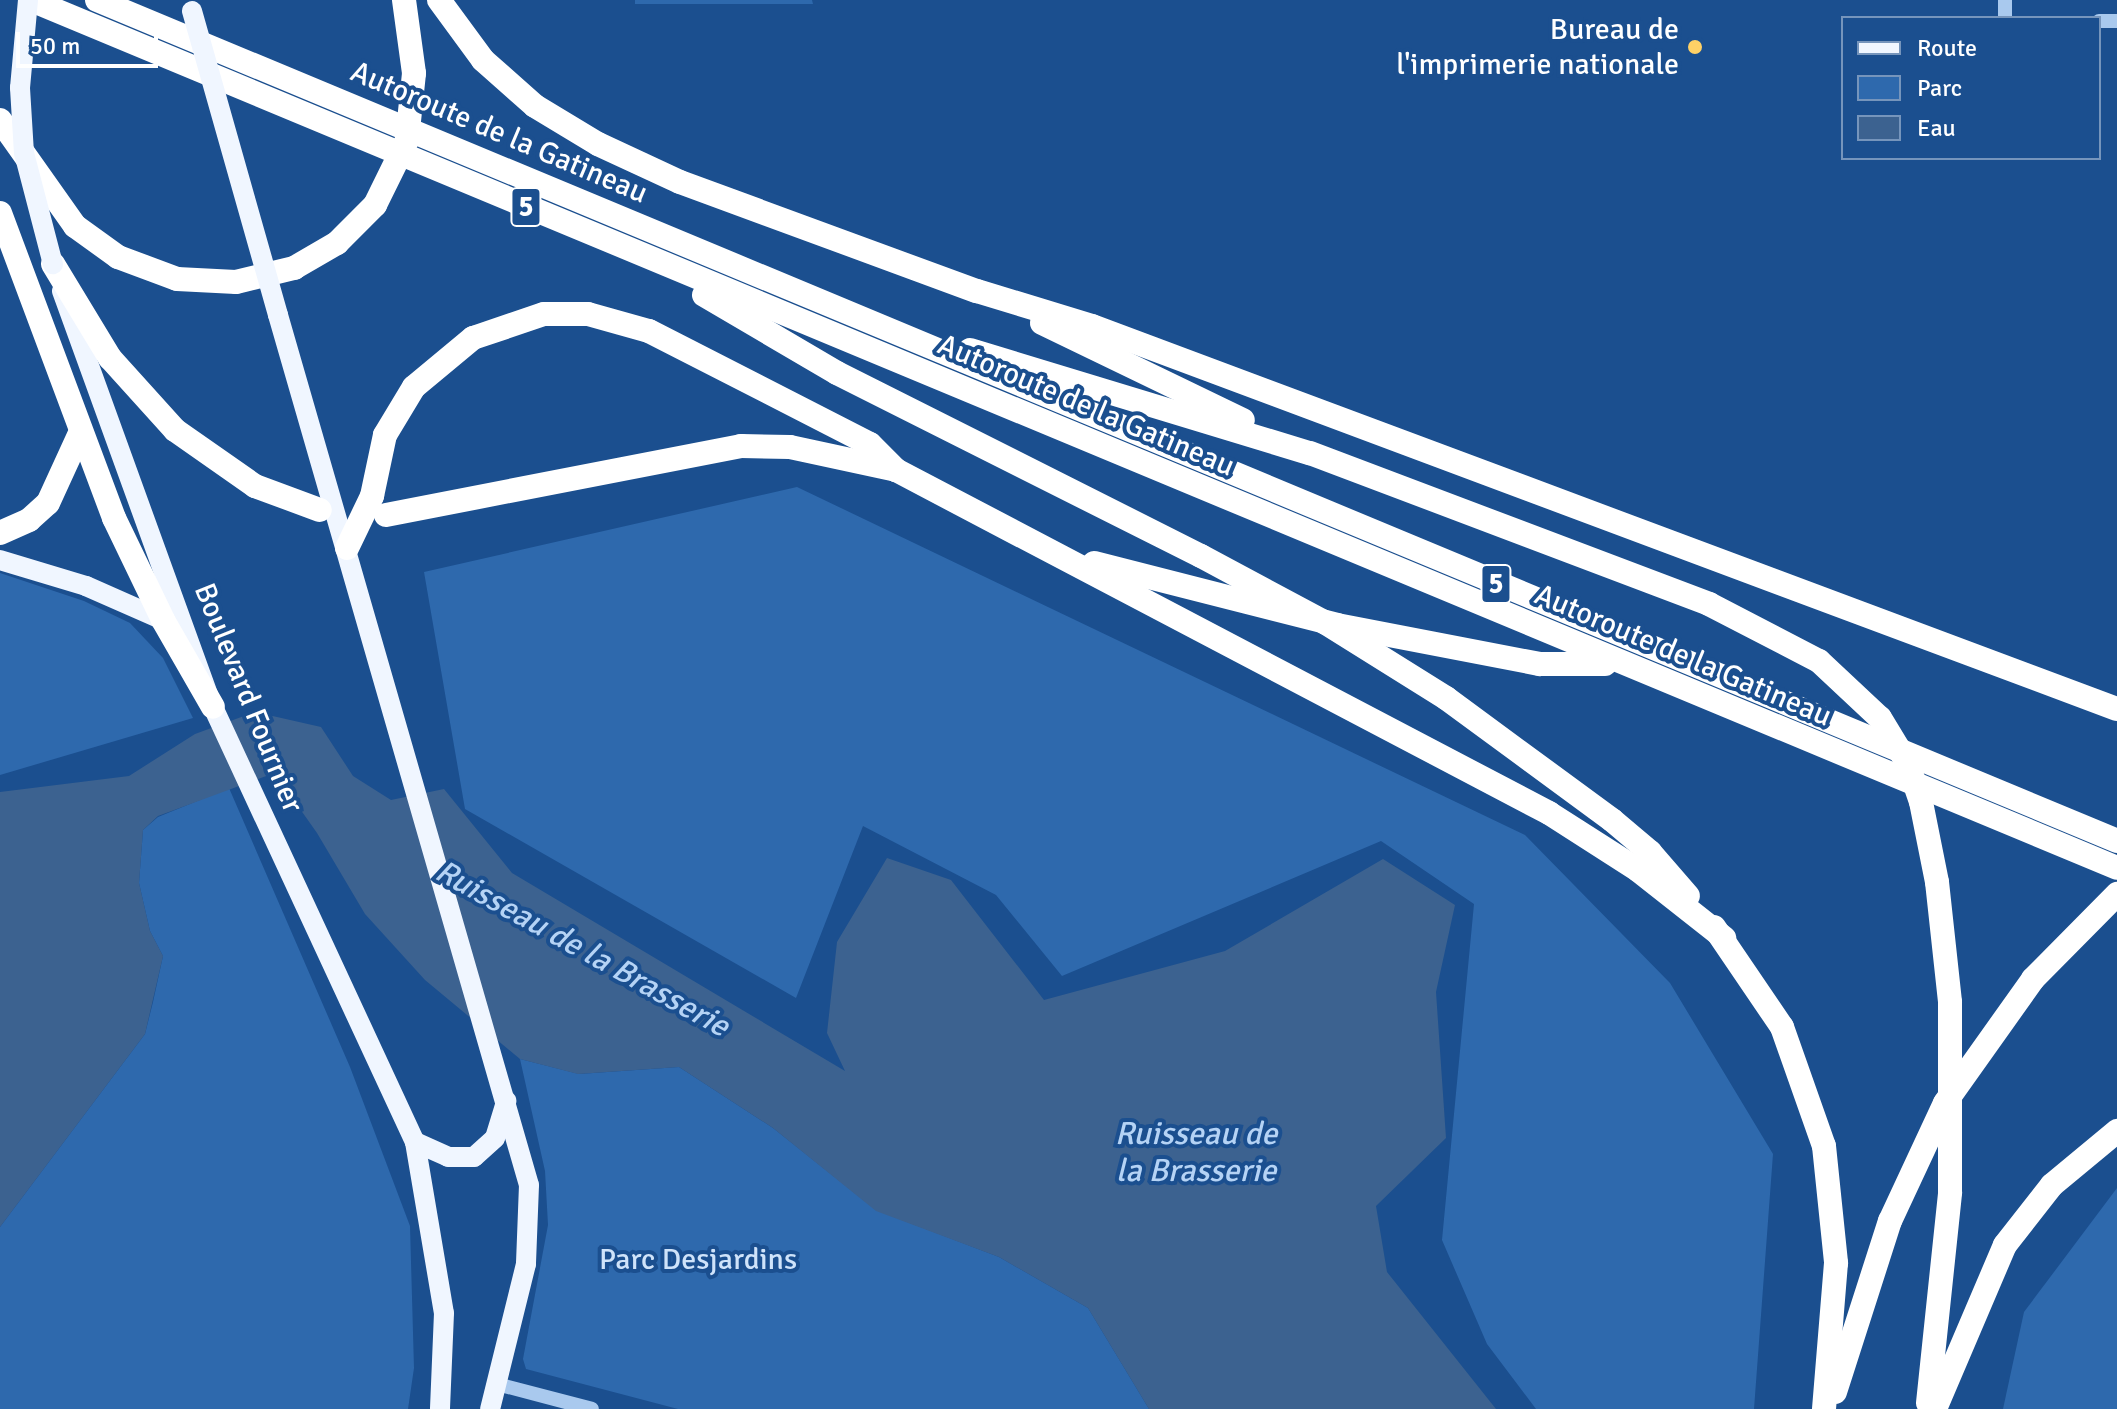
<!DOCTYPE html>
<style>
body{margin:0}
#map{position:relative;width:2117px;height:1409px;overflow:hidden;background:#1b4f8f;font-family:Signika,sans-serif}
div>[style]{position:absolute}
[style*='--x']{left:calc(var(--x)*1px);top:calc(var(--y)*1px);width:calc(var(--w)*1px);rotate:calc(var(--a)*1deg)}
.green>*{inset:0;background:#2e69ad}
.water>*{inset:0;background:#3c6290}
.minor>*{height:14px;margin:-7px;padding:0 7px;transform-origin:7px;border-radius:7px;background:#a9c9ee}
.major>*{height:20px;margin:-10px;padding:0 10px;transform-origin:10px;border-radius:10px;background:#f0f6ff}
.highway>*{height:24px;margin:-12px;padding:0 12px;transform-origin:12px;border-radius:12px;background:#fff}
.major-bridge>*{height:20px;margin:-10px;padding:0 10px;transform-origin:10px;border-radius:10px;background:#f0f6ff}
.highway-bridge>*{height:24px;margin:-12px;padding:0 12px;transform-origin:12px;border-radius:12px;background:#fff}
.dots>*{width:22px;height:22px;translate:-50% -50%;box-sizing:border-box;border:4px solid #1b4f8f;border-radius:50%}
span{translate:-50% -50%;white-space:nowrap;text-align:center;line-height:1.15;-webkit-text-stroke:8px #1b4f8f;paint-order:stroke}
.shield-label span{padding:2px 6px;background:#1b4f8f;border:2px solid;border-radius:6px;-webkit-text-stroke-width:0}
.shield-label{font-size:28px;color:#fff;font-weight:700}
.poi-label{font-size:30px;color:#fff}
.right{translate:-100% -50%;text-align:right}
.street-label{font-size:30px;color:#fff}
.park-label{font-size:30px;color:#cfe3fa}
.water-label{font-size:32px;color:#b5d3f5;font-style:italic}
.legend{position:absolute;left:1841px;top:16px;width:260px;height:144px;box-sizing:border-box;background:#1b4f8f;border:2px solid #7695bc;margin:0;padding:10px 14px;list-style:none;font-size:24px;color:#fff}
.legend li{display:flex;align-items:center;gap:16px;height:40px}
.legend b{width:40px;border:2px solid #7695bc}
.scale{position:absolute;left:16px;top:32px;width:142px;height:36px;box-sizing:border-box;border:4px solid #fff;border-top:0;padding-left:10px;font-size:24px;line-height:28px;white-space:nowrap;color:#fff;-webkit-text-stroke:6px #1b4f8f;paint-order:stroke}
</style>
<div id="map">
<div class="green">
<i style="clip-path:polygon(635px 0,812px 0,813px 4px,635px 4px)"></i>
<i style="clip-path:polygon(797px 487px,1525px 835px,1670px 983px,1773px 1154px,1754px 1409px,1536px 1409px,1487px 1344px,1442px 1240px,1474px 904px,1381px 841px,1062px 976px,996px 895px,863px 826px,796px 998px,465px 809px,424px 572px)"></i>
<i style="clip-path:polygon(0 573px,84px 601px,130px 623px,163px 658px,193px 718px,0 775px)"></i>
<i style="clip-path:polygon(229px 788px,350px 1067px,410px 1226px,414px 1368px,408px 1409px,0 1409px,0 1227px,145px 1034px,153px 1002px,163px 956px,150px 931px,139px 883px,143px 830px,158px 817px)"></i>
<i style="clip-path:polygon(520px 1059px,579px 1074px,679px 1067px,773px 1128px,876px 1210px,999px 1257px,1088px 1308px,1149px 1409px,678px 1409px,526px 1369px,523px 1359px,548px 1225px,545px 1171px)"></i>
<i style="clip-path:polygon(2117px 1188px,2117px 1409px,2003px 1409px,2024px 1312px)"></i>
</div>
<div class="water">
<i style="clip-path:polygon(255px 712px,321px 727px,353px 776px,391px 800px,444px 789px,512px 873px,845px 1071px,827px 1033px,837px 942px,887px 858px,951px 880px,1044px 1000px,1225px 951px,1383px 859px,1455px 905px,1436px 992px,1446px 1138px,1376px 1206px,1387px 1272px,1496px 1409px,1149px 1409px,1088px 1308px,999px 1257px,876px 1211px,773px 1128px,679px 1067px,578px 1074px,520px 1059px,425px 980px,365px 914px,317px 833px,281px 782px,269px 775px,158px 816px,143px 830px,139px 883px,150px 931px,163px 956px,145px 1034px,0 1227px,0 792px,129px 776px,195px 734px)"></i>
</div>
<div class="minor">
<i style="--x:2005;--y:0;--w:18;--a:90"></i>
<i style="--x:2099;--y:21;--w:18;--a:0"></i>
<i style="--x:497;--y:1384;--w:98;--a:14.7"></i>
</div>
<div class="major">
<i style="--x:62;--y:291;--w:443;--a:70.1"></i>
<i style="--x:213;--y:707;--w:480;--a:65.1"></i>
<i style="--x:415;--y:1142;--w:173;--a:80.4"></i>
<i style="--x:444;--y:1313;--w:96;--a:92.4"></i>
<i style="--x:278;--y:315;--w:905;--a:73.91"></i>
<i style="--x:529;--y:1185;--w:79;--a:92.2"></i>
<i style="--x:526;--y:1264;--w:149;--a:103.9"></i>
<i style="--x:0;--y:560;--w:90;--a:16.8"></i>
<i style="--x:86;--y:586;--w:84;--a:23.8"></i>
<i style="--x:415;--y:1142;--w:36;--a:24"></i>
<i style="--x:448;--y:1157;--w:26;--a:0"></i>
<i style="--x:474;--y:1157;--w:28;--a:-42"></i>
<i style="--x:495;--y:1138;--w:39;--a:-73"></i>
</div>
<div class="highway">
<i style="--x:31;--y:0;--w:2259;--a:22.59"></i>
<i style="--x:97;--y:0;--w:2188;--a:22.6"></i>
<i style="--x:404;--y:0;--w:74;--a:82.2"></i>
<i style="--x:439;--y:0;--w:74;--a:53.7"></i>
<i style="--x:483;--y:60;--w:69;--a:41.5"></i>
<i style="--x:535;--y:106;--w:74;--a:31.1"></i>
<i style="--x:598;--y:144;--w:90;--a:24.9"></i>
<i style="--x:680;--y:182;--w:316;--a:20.2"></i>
<i style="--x:977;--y:291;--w:120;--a:16.9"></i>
<i style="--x:1092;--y:326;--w:1094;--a:20.49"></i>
<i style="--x:0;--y:120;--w:130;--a:54.7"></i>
<i style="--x:75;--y:226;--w:53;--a:35.8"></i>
<i style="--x:118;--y:257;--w:63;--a:20.4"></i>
<i style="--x:177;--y:279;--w:59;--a:2.9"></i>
<i style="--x:236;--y:282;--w:60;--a:-13.6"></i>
<i style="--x:294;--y:268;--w:50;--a:-30.2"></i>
<i style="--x:337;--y:243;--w:54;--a:-45"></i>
<i style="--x:0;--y:213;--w:326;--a:69.5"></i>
<i style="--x:114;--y:518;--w:113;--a:64.3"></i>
<i style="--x:163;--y:620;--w:100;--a:60.1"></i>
<i style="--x:53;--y:264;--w:110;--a:58.8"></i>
<i style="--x:110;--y:358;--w:97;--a:47.9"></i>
<i style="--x:175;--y:430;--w:98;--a:35"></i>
<i style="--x:255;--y:486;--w:69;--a:20.3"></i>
<i style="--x:704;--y:295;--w:154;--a:30.4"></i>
<i style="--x:837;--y:373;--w:407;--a:26.7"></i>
<i style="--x:1042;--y:323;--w:223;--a:25.8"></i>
<i style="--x:970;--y:350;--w:355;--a:16.9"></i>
<i style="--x:1310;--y:453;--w:427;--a:20.7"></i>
<i style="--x:1709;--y:604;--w:124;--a:27.4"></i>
<i style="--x:386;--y:515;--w:362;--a:-11"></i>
<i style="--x:741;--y:446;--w:49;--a:1.2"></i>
<i style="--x:790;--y:447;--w:108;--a:12.2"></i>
<i style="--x:896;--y:470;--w:738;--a:27.71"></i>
<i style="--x:1549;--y:813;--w:106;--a:32.6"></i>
<i style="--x:1638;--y:870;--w:110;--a:38.3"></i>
<i style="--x:0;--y:533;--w:32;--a:-24"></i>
<i style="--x:29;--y:520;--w:25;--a:-42"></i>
<i style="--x:48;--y:503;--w:77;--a:-65.4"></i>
<i style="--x:347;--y:548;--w:58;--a:-64.3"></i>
<i style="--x:372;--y:496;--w:62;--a:-78"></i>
<i style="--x:385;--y:435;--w:56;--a:-58.9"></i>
<i style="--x:414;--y:387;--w:77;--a:-39.7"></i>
<i style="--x:473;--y:338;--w:75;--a:-18.7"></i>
<i style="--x:544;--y:314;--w:44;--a:0"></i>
<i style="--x:588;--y:314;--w:63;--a:15.6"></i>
<i style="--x:649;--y:331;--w:248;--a:27.1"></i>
<i style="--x:870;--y:444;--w:37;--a:45"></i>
<i style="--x:1094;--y:563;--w:251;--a:14.3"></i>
<i style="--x:1337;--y:625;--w:207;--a:10.9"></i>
<i style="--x:1540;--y:664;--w:65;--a:0"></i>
<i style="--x:1446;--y:698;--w:206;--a:36.3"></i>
<i style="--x:1612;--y:820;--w:50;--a:40.1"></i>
<i style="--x:1650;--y:852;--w:58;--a:49.2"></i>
<i style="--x:1714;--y:927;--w:121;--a:55.8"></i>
<i style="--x:1782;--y:1027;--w:126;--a:70.6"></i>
<i style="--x:1824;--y:1146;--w:118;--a:84.1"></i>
<i style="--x:1836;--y:1263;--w:146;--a:94.7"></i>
<i style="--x:1835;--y:1392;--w:180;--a:-72.2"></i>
<i style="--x:1890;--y:1221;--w:130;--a:-65"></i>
<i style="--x:1945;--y:1103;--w:152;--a:-54.6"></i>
<i style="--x:2033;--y:979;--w:120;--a:-45.3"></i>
<i style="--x:1928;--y:1403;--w:212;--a:-84"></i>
<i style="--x:1935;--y:1409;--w:178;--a:-66.9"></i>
<i style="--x:2005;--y:1245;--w:76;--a:-51.9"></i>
<i style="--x:2052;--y:1185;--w:85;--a:-39.7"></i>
</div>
<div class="major-bridge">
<i style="--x:28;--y:0;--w:88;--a:95.2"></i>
<i style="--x:20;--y:88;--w:65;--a:86.5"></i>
<i style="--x:24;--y:153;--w:115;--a:75.4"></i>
<i style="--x:192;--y:11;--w:316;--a:74.2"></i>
</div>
<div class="highway-bridge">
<i style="--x:375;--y:205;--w:72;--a:-63.8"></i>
<i style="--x:407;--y:140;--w:67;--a:-84"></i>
<i style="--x:1201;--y:556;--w:142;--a:28.2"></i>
<i style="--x:1326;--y:623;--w:142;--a:32"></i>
<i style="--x:1819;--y:661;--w:83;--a:43.1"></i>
<i style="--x:1880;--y:718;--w:54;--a:58.7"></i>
<i style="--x:1908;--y:764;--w:40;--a:71.1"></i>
<i style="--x:1921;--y:802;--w:82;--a:78.7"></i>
<i style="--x:1937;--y:882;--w:121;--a:83.8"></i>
<i style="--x:1950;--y:1002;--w:190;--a:90"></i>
</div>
<div class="dots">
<i style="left:1695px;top:47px;background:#ffd166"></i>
</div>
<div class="shield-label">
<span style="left:526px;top:207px">5</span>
<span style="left:1496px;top:584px">5</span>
</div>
<div class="poi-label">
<span class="right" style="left:1679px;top:47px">Bureau de<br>l'imprimerie nationale</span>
</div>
<div class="street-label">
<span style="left:499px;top:133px;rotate:23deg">Autoroute de la Gatineau</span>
<span style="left:1086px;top:406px;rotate:23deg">Autoroute de la Gatineau</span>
<span style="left:1683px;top:656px;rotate:23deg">Autoroute de la Gatineau</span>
<span style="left:248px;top:698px;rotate:68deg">Boulevard Fournier</span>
</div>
<div class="park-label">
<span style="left:698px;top:1260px">Parc Desjardins</span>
</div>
<div class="water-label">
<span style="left:582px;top:949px;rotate:29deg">Ruisseau de la Brasserie</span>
<span style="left:1196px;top:1153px">Ruisseau de<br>la Brasserie</span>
</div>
<ul class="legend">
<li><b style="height:10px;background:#f0f6ff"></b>Route</li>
<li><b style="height:22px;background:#2e69ad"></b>Parc</li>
<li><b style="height:22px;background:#3c6290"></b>Eau</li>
</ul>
<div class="scale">50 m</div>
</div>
